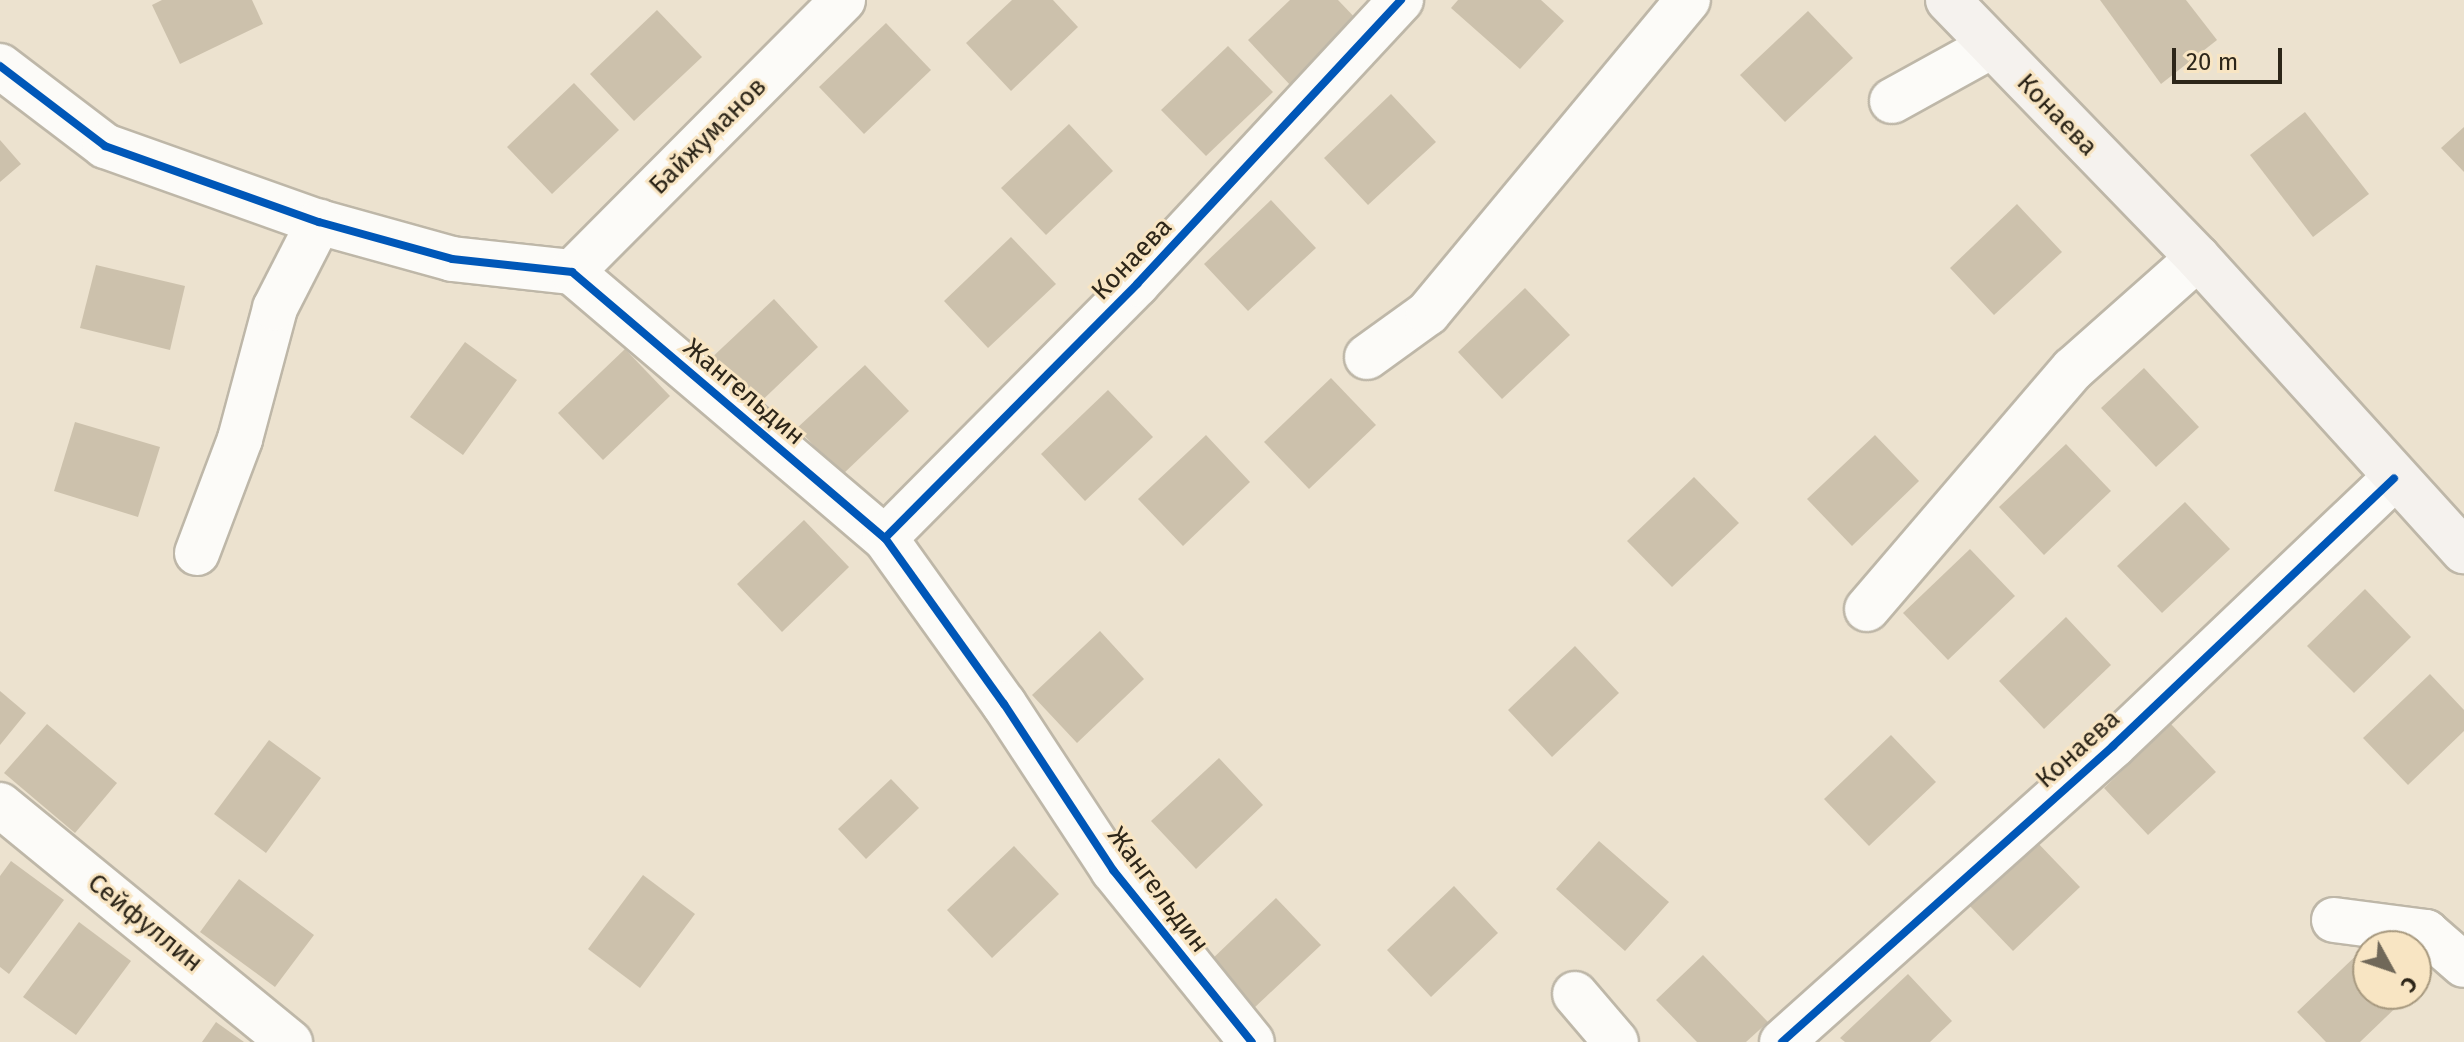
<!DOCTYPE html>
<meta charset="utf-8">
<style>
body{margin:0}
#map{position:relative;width:2464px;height:1042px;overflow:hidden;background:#ece2cf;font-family:"Fira Sans",sans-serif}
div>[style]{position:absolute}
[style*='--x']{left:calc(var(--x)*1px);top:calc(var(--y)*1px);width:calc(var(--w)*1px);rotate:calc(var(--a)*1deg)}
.building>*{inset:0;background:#ccc1ac}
.roads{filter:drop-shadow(2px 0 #beb7a8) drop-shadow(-2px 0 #beb7a8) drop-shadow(0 2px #beb7a8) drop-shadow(0 -2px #beb7a8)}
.street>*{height:44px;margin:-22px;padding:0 22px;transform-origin:22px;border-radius:22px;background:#fcfbf8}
.secondary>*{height:44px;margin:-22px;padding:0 22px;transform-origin:22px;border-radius:22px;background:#f5f2ee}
.cycleway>*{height:8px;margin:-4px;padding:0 4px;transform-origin:4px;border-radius:4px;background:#0057b8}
span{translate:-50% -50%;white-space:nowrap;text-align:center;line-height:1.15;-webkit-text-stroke:6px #f8e5c3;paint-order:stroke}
.street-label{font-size:26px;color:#2d2619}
.north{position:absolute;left:2352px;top:930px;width:80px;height:80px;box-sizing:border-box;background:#f8e5c3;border:2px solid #a7997f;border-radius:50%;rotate:130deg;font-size:22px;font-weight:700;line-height:32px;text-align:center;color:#2d2619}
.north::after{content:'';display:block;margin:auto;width:28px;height:36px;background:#706859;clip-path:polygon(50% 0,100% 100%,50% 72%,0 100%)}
.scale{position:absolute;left:2172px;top:48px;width:110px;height:36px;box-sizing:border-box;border:4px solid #2d2619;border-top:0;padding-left:10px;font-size:24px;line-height:28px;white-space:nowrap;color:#2d2619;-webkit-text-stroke:6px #f8e5c3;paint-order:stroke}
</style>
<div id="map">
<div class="building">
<i style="clip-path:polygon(162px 0,252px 0,263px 24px,180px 64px,152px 5px)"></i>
<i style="clip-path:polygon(1012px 0,1053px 0,1078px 27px,1011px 91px,966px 43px)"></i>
<i style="clip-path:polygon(1290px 0,1338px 0,1360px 23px,1292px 87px,1248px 40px)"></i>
<i style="clip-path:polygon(1458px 0,1541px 0,1564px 21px,1520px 69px,1451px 8px)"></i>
<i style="clip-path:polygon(2100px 0,2186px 0,2217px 40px,2161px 84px)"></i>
<i style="clip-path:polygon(657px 10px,702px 57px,634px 121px,590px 74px)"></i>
<i style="clip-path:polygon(1808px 11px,1853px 58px,1785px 122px,1740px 75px)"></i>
<i style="clip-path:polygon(886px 23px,931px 70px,864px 134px,819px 87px)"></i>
<i style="clip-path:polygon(1228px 46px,1273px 92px,1206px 156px,1161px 110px)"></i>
<i style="clip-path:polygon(574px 83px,619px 130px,552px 194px,507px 147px)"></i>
<i style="clip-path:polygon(1391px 94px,1436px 142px,1368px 205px,1324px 158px)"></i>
<i style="clip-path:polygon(2305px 112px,2369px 194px,2313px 237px,2250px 155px)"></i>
<i style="clip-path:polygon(1069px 124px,1113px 171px,1046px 235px,1001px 188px)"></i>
<i style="clip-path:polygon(2464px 127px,2464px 172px,2441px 148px)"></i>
<i style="clip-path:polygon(0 140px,21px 164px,0 182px)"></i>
<i style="clip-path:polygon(1271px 200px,1316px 248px,1248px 311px,1204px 264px)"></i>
<i style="clip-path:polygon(2017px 204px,2062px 252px,1994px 315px,1950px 268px)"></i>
<i style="clip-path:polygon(1011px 237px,1056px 284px,988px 348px,944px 301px)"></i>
<i style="clip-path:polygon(96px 265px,185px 286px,170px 350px,80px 328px)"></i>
<i style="clip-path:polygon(1525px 288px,1570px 335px,1502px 399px,1458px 352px)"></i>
<i style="clip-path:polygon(774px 299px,818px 347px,751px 411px,706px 363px)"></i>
<i style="clip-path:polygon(465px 342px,517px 380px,463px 455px,410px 417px)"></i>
<i style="clip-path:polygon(625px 349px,670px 396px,603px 460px,558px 413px)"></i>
<i style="clip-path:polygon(865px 365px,909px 411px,842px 475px,797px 428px)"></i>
<i style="clip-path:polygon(2144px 368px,2199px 427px,2156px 467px,2101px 408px)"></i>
<i style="clip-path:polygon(1331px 378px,1376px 425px,1309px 489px,1264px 442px)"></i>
<i style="clip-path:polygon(1108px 390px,1153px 437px,1085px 501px,1041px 454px)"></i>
<i style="clip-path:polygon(75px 422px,160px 447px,138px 517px,54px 491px)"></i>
<i style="clip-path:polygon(1206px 435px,1250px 482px,1183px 546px,1138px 499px)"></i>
<i style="clip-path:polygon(1875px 435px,1919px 481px,1852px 546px,1807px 499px)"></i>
<i style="clip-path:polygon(2066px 444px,2111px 491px,2044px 555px,1999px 507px)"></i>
<i style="clip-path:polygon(1694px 477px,1739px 523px,1672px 587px,1627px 541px)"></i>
<i style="clip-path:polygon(2185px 502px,2230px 549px,2162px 613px,2117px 566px)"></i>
<i style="clip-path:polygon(804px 520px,849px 567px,782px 632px,737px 584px)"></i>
<i style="clip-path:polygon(1970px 549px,2015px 596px,1948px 660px,1903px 613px)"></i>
<i style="clip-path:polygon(2365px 589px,2411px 637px,2354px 693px,2307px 646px)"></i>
<i style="clip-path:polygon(2066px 617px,2111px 665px,2044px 729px,1999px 681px)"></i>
<i style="clip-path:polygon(1100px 631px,1144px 679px,1077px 743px,1032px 695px)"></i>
<i style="clip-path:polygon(1575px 646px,1619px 693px,1552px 757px,1508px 710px)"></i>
<i style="clip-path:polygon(2430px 674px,2464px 710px,2464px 731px,2408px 785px,2363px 738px)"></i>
<i style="clip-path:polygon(0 691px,26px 713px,0 745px)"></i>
<i style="clip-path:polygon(47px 724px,117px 783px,75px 833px,4px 773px)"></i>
<i style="clip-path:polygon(2171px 724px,2216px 772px,2148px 835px,2104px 788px)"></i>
<i style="clip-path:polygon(1891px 735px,1936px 782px,1869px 846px,1824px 799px)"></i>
<i style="clip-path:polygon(269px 740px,321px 778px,266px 853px,214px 814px)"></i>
<i style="clip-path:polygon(1219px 758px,1263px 805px,1196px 869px,1151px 821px)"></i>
<i style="clip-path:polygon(891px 779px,919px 808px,866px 859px,838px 829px)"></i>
<i style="clip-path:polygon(2035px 840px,2080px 887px,2013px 951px,1968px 904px)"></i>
<i style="clip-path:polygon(1599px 841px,1669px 902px,1625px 951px,1556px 889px)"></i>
<i style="clip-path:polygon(1014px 846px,1059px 894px,992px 958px,947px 910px)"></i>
<i style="clip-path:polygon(11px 861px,64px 900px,9px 974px,0 967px,0 876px)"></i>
<i style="clip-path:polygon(643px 875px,695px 914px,640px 988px,588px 949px)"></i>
<i style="clip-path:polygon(239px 879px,314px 935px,275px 987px,200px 932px)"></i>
<i style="clip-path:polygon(1454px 886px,1498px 933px,1431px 997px,1387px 950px)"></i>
<i style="clip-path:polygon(1276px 898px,1321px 945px,1253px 1009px,1209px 962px)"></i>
<i style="clip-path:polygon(79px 922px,131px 961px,76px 1035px,23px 997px)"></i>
<i style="clip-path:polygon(2364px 948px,2368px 994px,2410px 994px,2360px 1042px,2326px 1042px,2297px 1012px)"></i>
<i style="clip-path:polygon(1703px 955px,1768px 1022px,1746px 1042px,1697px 1042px,1656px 1000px)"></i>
<i style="clip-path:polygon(1908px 974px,1952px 1021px,1930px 1042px,1845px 1042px,1840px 1038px)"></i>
<i style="clip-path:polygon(216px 1022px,244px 1042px,202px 1042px)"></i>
</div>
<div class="roads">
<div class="street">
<i style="--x:0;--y:66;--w:132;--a:37.3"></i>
<i style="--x:105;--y:146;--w:227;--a:19.6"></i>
<i style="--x:319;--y:222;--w:138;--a:15.5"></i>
<i style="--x:452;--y:259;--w:121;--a:6.2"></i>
<i style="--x:572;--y:272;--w:411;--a:40.4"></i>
<i style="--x:885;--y:538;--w:204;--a:54.4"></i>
<i style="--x:1004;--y:704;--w:199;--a:56.7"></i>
<i style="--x:1113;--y:870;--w:221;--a:51.1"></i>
<i style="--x:1892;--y:101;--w:112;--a:-28.9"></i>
<i style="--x:572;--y:272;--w:384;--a:-45.1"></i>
<i style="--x:1367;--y:357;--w:75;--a:-35.8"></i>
<i style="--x:1428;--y:313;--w:407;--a:-50.3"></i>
<i style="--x:885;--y:538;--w:358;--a:-45.2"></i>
<i style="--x:1137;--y:284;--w:388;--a:-47.1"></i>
<i style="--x:197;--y:553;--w:122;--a:-69.3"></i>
<i style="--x:240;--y:439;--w:136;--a:-75"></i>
<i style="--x:275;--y:308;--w:97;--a:-62.9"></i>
<i style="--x:1867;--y:609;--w:316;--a:-49.4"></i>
<i style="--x:2073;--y:369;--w:167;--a:-41.6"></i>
<i style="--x:0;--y:805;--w:375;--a:39.3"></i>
<i style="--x:2334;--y:920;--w:93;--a:7.4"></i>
<i style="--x:2426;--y:932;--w:50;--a:41"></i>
<i style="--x:1575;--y:994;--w:63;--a:49.5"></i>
<i style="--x:1782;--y:1042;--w:444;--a:-41.8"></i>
<i style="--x:2113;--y:746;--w:388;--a:-43.6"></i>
</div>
<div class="secondary">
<i style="--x:1948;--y:0;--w:359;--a:45.9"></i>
<i style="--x:2198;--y:258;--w:396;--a:47.8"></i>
</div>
</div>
<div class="cycleway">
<i style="--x:0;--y:66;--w:132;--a:37.3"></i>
<i style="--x:105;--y:146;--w:227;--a:19.6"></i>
<i style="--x:319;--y:222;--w:138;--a:15.5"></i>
<i style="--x:452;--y:259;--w:121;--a:6.2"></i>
<i style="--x:572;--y:272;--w:411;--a:40.4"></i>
<i style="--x:885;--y:538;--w:204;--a:54.4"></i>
<i style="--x:1004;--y:704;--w:199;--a:56.7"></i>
<i style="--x:1113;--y:870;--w:221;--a:51.1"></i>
<i style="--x:885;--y:538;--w:358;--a:-45.2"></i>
<i style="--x:1137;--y:284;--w:388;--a:-47.1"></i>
<i style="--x:1782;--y:1042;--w:444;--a:-41.8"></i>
<i style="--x:2113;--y:746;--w:388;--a:-43.6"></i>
</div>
<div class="street-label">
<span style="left:2057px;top:115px;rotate:46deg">Конаева</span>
<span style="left:708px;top:136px;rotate:-45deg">Байжуманов</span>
<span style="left:1132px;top:259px;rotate:-46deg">Конаева</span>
<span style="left:744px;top:392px;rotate:40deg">Жангельдин</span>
<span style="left:2078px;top:749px;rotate:-42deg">Конаева</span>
<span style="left:1158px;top:890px;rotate:53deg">Жангельдин</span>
<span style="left:145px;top:923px;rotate:39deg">Сейфуллин</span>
</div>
<div class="north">С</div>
<div class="scale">20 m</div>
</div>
